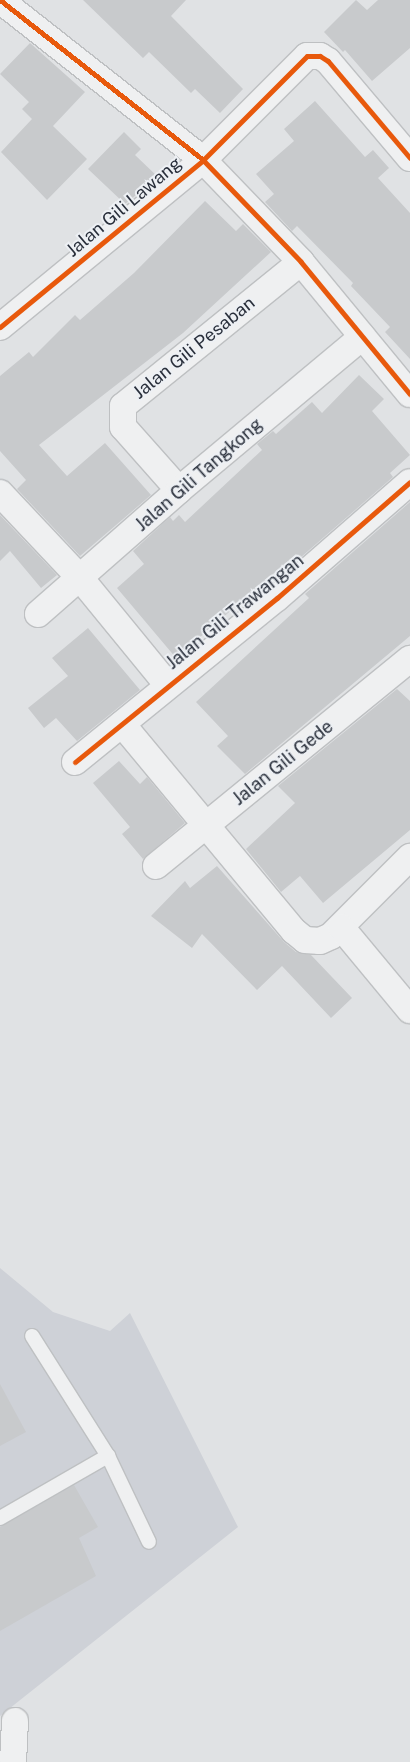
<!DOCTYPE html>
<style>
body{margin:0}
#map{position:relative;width:410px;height:1762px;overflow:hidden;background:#e0e2e4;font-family:"Public Sans",sans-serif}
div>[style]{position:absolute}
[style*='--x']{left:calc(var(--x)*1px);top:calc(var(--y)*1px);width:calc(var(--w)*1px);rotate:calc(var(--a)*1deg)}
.built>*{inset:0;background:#ced1d7}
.building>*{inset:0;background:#c8cacc}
.roads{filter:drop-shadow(1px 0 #bec0c2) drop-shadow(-1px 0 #bec0c2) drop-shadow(0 1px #bec0c2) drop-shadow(0 -1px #bec0c2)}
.lane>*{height:14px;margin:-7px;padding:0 7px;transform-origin:7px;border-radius:7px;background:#eff0f1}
.street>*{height:26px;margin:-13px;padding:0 13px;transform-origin:13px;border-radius:13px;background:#eff0f1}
.cycleway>*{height:5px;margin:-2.5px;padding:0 2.5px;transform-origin:2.5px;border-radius:2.5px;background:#e8590c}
span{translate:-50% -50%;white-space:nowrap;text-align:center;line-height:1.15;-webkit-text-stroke:4px #edf0f4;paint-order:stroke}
.street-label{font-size:18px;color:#292f3b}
</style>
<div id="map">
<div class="built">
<i style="clip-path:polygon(0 1268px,53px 1312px,110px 1331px,130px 1313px,238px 1527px,0 1716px)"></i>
</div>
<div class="building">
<i style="clip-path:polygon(83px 0,186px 0,171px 16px,243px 89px,220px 113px,195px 89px,191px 93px,149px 52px,143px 58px)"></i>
<i style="clip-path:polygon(356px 0,367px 10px,378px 0,410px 0,410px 48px,372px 81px,345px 50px,343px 52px,324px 32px)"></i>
<i style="clip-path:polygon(30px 43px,85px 92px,53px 126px,87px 159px,47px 200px,1px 152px,32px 119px,22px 109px,29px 102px,0 74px)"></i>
<i style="clip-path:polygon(315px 101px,365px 157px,373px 150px,389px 168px,378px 178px,410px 213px,410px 359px,385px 332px,390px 327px,351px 286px,353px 283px,297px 226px,292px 231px,265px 202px,274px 194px,256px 174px,294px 141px,284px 129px)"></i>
<i style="clip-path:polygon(124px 132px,141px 149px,135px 155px,158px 177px,125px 204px,88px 169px)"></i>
<i style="clip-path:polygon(205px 201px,236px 231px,243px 224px,271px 252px,183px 333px,39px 445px,67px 476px,105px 443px,151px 495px,80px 556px,17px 489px,26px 480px,0 451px,0 376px,29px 352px,33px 357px,75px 315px,80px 320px,134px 273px)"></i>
<i style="clip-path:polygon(359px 375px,384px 399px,372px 411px,410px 455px,390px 473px,393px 477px,300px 558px,296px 554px,176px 658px,117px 588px,144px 564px,133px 551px,170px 517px,173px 521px,179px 515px,185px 522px,262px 450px,257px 444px,273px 431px,276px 434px,312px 402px,322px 413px)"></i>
<i style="clip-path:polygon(410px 502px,410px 636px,245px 774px,217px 746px,228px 736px,196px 702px,309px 598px,305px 594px)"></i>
<i style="clip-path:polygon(0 515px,57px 575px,41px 588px,10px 551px,0 561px)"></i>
<i style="clip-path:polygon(88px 628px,140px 690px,77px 741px,56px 718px,44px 728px,28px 708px,68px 676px,52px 658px)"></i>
<i style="clip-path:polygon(397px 689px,410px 701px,410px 830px,323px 903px,300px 876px,281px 892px,246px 849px,295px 803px,278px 786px)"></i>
<i style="clip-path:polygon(119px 761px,140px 784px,147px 777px,185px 823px,143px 859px,122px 834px,130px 827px,93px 783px)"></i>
<i style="clip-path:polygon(217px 866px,284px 942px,296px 952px,311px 955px,352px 998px,331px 1018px,282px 966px,257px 990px,202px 934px,192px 948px,151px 916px,185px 881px,190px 888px)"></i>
<i style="clip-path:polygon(0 1384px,26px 1432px,0 1446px)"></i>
<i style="clip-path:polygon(74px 1485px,98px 1527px,79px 1538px,96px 1576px,0 1631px,0 1527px)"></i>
</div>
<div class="roads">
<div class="lane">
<i style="--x:108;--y:1456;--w:95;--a:64.5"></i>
<i style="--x:0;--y:1518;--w:125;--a:-29.9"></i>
<i style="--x:108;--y:1456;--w:142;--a:-122.3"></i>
</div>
<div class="street">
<i style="--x:0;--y:0;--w:258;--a:38.2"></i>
<i style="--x:203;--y:160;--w:141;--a:46.1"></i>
<i style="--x:301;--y:262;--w:171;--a:50.5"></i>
<i style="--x:0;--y:327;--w:263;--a:-39.4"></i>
<i style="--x:203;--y:160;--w:147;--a:-45"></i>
<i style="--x:307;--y:56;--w:13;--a:0"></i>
<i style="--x:320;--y:56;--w:9;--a:32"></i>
<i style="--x:328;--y:61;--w:127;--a:49.8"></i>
<i style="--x:179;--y:490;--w:84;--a:-131.6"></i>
<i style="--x:123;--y:427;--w:21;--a:-90"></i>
<i style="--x:123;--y:406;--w:229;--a:-39"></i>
<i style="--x:0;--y:493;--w:118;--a:46.7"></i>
<i style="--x:81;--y:579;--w:136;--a:50.7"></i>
<i style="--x:38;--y:614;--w:188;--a:-41.3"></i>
<i style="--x:179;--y:490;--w:239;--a:-39.9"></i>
<i style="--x:122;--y:724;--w:269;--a:50.3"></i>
<i style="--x:294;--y:931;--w:14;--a:39"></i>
<i style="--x:305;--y:940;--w:15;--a:4"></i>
<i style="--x:320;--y:941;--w:12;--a:-24"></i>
<i style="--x:331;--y:936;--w:112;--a:-45"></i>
<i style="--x:75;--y:762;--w:260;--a:-39.1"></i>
<i style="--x:277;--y:598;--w:176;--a:-41.1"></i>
<i style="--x:156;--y:866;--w:328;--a:-39.2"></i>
<i style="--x:341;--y:927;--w:108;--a:50.3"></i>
<i style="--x:13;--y:1762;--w:41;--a:-87.2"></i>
</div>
</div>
<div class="cycleway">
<i style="--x:0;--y:0;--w:258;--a:38.2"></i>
<i style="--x:203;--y:160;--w:141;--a:46.1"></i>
<i style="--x:301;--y:262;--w:171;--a:50.5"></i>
<i style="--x:0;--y:327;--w:263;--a:-39.4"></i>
<i style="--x:203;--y:160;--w:147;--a:-45"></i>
<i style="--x:307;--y:56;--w:13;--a:0"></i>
<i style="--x:320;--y:56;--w:9;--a:32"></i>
<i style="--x:328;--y:61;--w:127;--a:49.8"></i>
<i style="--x:75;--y:762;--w:260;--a:-39.1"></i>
<i style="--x:277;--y:598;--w:176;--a:-41.1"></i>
</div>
<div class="street-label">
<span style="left:124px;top:207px;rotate:-40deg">Jalan Gili Lawang</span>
<span style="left:194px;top:348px;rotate:-39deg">Jalan Gili Pesaban</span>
<span style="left:199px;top:475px;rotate:-41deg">Jalan Gili Tangkong</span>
<span style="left:235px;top:612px;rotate:-39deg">Jalan Gili Trawangan</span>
<span style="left:283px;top:763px;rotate:-39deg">Jalan Gili Gede</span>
</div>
</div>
